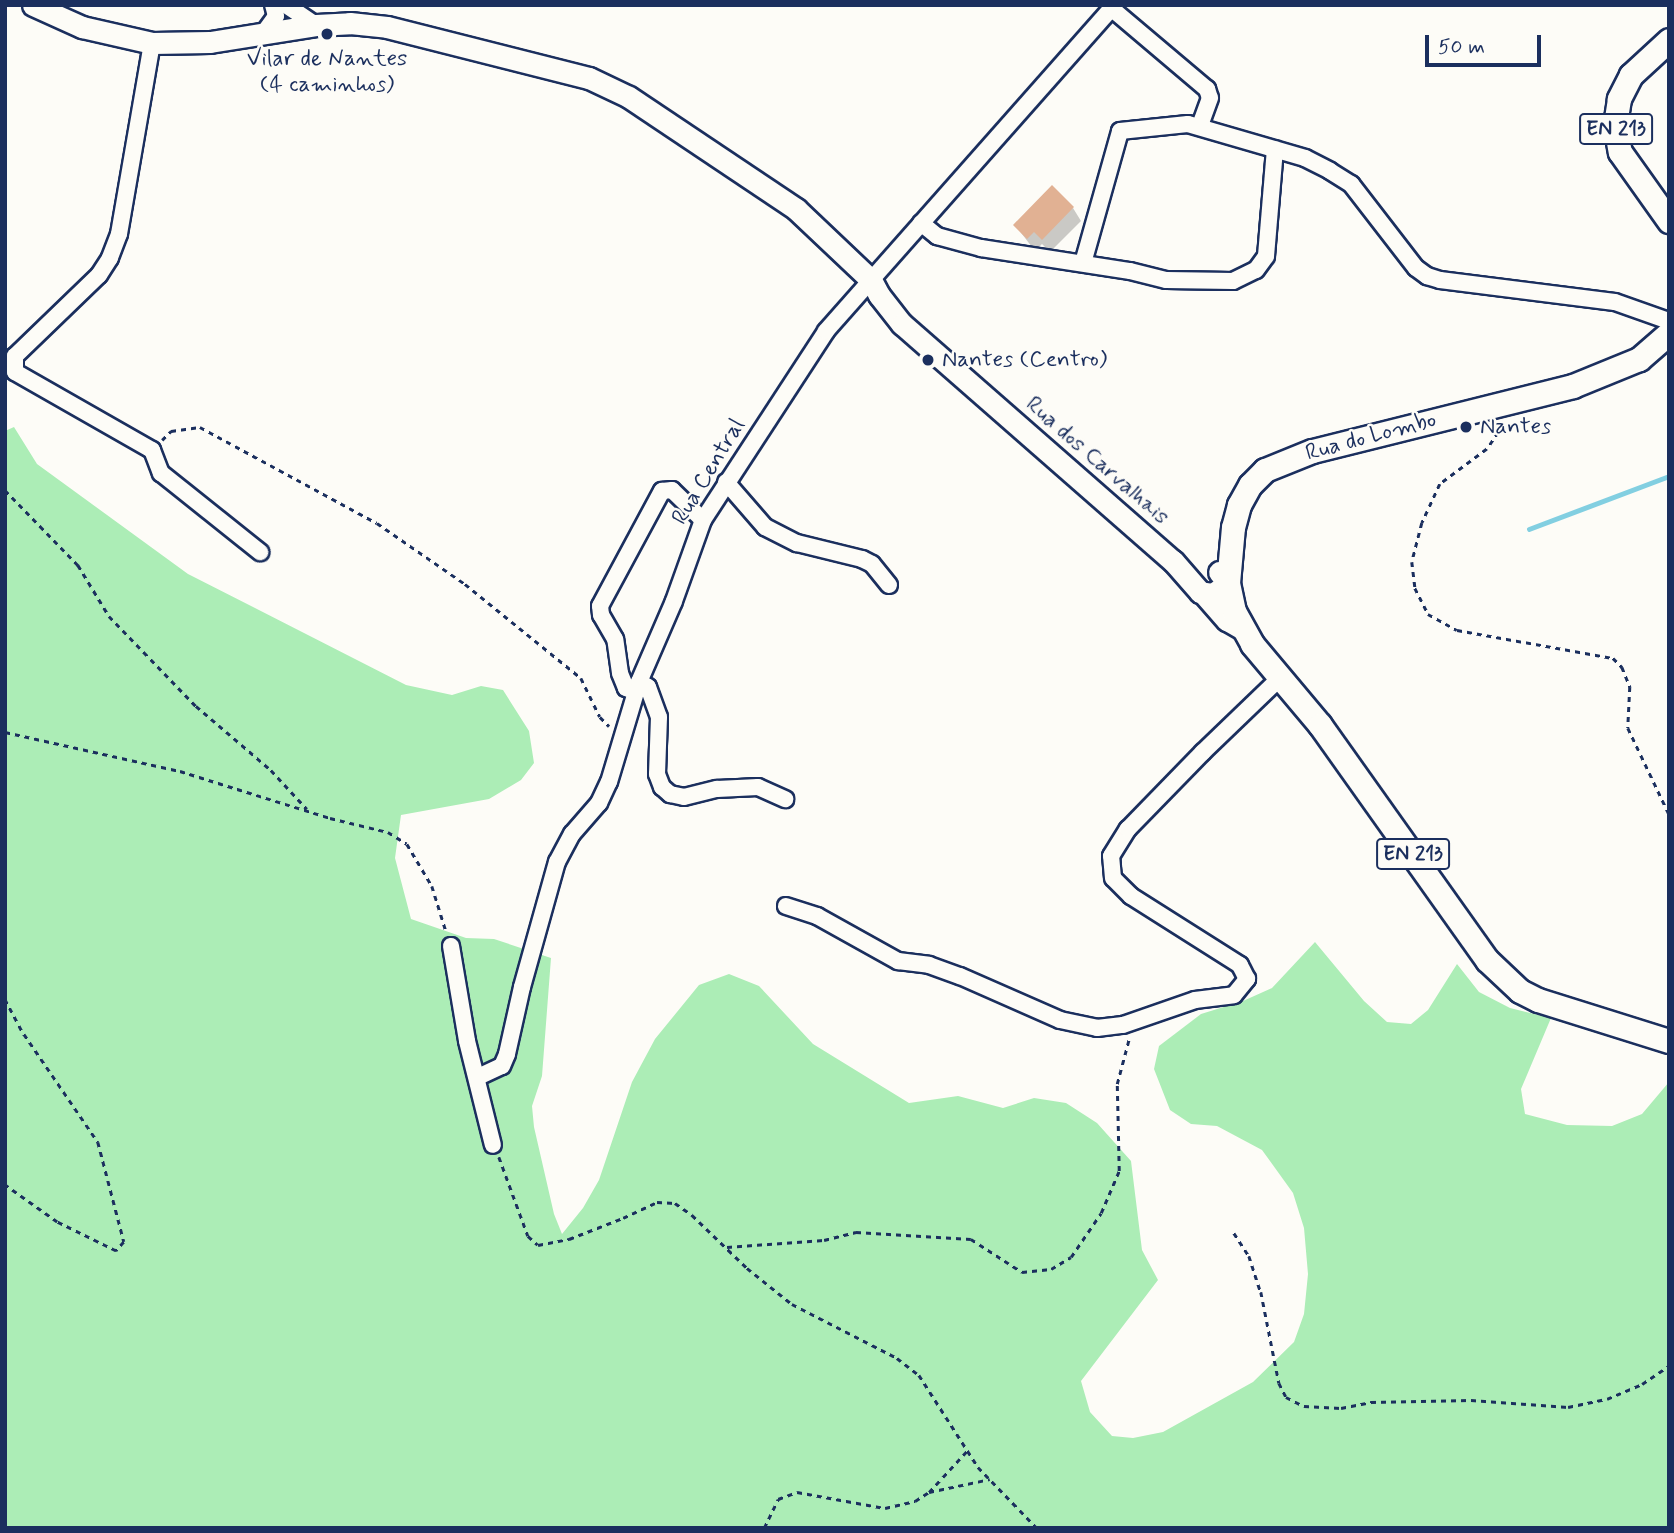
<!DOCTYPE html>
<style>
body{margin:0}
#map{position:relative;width:1674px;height:1533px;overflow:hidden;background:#fdfcf7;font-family:Mynerve,sans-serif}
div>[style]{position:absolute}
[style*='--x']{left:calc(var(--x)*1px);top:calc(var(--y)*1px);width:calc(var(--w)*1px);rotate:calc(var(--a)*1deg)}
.green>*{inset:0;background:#acedb6}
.shadow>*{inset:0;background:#0003}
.stream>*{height:4.5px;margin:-2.25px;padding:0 2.25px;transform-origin:2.25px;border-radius:2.25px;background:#82cfe1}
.building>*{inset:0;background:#e1b193}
.path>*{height:2.5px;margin-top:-1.25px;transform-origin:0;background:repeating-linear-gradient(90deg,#1b2f5e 0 5px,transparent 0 10px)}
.roads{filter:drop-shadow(2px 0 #1b2f5e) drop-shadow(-2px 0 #1b2f5e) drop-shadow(0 2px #1b2f5e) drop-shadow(0 -2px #1b2f5e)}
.street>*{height:16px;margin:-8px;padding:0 8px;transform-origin:8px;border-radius:8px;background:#fdfcf7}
.secondary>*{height:21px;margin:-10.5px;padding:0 10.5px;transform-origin:10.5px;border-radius:10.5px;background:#fdfcf7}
.primary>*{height:23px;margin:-11.5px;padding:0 11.5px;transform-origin:11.5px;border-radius:11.5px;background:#fdfcf7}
.dots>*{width:19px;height:19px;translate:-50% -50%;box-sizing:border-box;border:4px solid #fdfcf7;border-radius:50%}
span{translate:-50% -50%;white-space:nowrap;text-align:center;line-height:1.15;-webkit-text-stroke:5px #fdfcf7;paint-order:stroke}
.shield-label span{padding:2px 5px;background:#fdfcf7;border:2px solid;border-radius:5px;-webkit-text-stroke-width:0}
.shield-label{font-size:21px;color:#1b2f5e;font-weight:700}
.poi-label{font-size:23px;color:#1b2f5e}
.left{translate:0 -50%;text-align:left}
.street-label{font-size:23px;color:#1b2f5e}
.frame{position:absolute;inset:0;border:7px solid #1b2f5e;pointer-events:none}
.scale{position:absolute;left:1425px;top:35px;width:116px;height:32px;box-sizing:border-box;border:4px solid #1b2f5e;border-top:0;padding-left:9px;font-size:21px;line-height:24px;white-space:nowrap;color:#1b2f5e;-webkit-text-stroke:5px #fdfcf7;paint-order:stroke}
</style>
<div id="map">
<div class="green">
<i style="clip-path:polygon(14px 427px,37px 464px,188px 574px,406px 685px,452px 695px,481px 686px,503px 690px,529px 731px,534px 763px,521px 780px,489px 799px,401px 815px,395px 858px,411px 919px,466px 938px,494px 939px,551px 958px,542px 1076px,532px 1106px,534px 1127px,554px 1214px,562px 1234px,583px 1208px,599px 1180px,632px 1082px,655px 1039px,699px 985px,729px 974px,759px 986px,813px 1044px,909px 1103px,958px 1096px,1003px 1108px,1034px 1098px,1066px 1103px,1097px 1123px,1131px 1161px,1142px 1250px,1158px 1280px,1081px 1381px,1090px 1412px,1112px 1436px,1133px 1438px,1163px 1432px,1253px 1382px,1294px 1342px,1304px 1314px,1308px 1274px,1304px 1228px,1293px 1193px,1262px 1150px,1217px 1126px,1191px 1124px,1170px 1110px,1154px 1069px,1159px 1046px,1201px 1014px,1243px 1001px,1272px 988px,1315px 942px,1364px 1001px,1387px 1022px,1411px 1024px,1428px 1010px,1457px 964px,1479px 992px,1510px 1008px,1551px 1018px,1521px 1089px,1525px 1114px,1567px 1125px,1612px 1126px,1642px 1114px,1669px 1082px,1669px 1528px,5px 1528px,5px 431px)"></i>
</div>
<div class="shadow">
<i style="clip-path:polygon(1073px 208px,1081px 221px,1050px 252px,1042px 244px,1035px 251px,1015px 225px)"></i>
</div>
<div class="stream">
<i style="--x:1529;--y:529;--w:150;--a:-20.7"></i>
</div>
<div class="building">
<i style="clip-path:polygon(1052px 185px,1074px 207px,1042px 240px,1034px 232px,1027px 239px,1013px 225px)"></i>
</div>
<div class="path">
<i style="--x:1504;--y:424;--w:30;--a:124"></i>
<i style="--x:1487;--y:449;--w:59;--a:143.3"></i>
<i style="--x:1440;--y:484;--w:43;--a:114.8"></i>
<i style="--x:1422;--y:523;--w:40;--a:104.4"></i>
<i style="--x:1412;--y:562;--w:26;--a:83"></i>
<i style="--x:1415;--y:588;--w:29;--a:63"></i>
<i style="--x:1428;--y:614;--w:33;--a:29"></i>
<i style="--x:1457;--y:630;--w:158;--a:10.2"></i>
<i style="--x:1613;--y:658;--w:13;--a:45"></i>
<i style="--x:1622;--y:667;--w:22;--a:68"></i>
<i style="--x:1630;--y:687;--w:41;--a:92.8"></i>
<i style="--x:1628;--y:728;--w:95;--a:64.5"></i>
<i style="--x:162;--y:440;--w:13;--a:-45"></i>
<i style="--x:171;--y:431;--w:29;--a:-8"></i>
<i style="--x:200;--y:427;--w:201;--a:28.5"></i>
<i style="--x:377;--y:523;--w:107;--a:34.7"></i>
<i style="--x:465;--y:584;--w:149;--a:39"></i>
<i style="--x:581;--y:678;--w:43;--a:64"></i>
<i style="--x:600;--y:717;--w:13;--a:45"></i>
<i style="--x:5;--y:490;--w:105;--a:45.8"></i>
<i style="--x:78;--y:565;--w:60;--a:58.7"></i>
<i style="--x:109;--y:616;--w:125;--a:46"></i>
<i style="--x:196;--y:706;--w:99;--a:40.5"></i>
<i style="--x:271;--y:770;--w:53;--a:47.3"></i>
<i style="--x:5;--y:732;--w:179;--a:12.6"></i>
<i style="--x:180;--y:771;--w:157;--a:17.4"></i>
<i style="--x:330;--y:818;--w:60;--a:13.6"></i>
<i style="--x:388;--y:832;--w:22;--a:32"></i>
<i style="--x:407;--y:844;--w:49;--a:59.2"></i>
<i style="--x:432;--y:886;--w:47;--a:72.7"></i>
<i style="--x:5;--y:999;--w:40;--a:62"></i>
<i style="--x:24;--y:1034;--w:131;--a:55.6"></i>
<i style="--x:98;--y:1142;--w:103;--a:75.4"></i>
<i style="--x:124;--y:1242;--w:12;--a:132"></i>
<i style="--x:116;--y:1251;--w:66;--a:-153.8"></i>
<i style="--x:57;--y:1222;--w:64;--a:-144.6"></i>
<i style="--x:499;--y:1157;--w:84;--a:69.8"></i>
<i style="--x:528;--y:1236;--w:13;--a:42"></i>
<i style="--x:538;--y:1245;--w:32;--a:-11"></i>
<i style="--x:569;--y:1239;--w:58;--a:-21.3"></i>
<i style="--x:623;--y:1218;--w:38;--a:-25"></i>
<i style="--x:657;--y:1202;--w:18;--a:3"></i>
<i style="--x:675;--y:1203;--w:21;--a:35"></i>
<i style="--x:692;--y:1215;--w:76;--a:43.9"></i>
<i style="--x:747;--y:1268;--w:58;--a:38.7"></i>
<i style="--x:792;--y:1304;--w:118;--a:27.2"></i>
<i style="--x:897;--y:1358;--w:28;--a:38"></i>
<i style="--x:919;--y:1375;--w:109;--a:57.3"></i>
<i style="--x:978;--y:1467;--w:85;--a:46"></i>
<i style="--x:1234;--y:1233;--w:27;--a:57"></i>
<i style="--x:1249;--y:1256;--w:38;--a:72"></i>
<i style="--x:1261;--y:1292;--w:93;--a:78.8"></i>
<i style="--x:1279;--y:1383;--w:16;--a:63"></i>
<i style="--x:1286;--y:1397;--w:20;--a:27"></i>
<i style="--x:1304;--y:1406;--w:37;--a:3"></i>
<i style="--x:1341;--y:1408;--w:31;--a:-11"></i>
<i style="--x:1371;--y:1402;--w:100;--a:-1.1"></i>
<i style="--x:1471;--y:1400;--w:97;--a:4.1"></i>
<i style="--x:1568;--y:1407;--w:40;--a:-12"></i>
<i style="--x:1607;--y:1399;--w:38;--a:-23"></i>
<i style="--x:1642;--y:1384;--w:32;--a:-34"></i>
<i style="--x:727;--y:1247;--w:97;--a:-4.1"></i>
<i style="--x:824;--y:1240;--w:33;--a:-14"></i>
<i style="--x:856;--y:1232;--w:115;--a:3.5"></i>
<i style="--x:971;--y:1239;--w:61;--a:32.9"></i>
<i style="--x:1022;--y:1272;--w:29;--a:-6"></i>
<i style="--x:1051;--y:1269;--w:23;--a:-31"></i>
<i style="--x:1071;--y:1257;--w:53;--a:-55.7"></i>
<i style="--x:1101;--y:1213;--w:46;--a:-66.8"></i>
<i style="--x:1119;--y:1171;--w:87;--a:-91.3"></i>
<i style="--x:1117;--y:1084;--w:47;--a:-75.1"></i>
<i style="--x:929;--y:1492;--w:56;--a:-47.2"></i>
<i style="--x:764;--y:1528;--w:32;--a:-64"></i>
<i style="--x:778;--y:1499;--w:20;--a:-20"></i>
<i style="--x:797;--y:1492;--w:89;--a:10.3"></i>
<i style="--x:885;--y:1508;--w:31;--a:-13"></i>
<i style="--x:915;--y:1501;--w:17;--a:-33"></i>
<i style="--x:929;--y:1492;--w:62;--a:-12"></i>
</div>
<div class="roads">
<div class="street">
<i style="--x:286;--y:5;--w:36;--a:34"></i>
<i style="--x:1111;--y:8;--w:126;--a:40.2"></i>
<i style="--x:1207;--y:89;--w:9;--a:72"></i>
<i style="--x:1210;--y:98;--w:30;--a:110"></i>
<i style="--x:263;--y:34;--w:22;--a:-54"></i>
<i style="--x:276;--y:16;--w:11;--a:-105"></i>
<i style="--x:152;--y:43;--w:194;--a:99.8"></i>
<i style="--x:119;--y:234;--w:26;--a:111"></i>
<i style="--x:110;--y:258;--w:20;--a:123"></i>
<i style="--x:99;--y:275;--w:117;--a:136"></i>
<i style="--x:15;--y:356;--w:16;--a:90"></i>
<i style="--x:15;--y:372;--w:158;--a:29.7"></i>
<i style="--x:152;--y:450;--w:25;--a:69"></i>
<i style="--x:161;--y:473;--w:127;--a:38.6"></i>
<i style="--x:921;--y:223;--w:21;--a:39"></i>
<i style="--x:937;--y:236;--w:46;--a:15.3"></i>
<i style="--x:981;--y:248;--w:151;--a:8.8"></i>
<i style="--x:1130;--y:271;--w:37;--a:14"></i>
<i style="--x:1166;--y:280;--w:67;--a:0.9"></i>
<i style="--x:1233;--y:281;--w:25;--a:-26"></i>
<i style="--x:1256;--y:270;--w:17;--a:-54"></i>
<i style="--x:1266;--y:256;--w:107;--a:-85.2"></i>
<i style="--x:1083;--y:263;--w:137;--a:-74.3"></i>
<i style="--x:1120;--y:131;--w:68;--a:-5.9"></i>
<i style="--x:1188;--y:124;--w:122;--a:16.2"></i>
<i style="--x:1305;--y:158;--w:28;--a:27"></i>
<i style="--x:1330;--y:171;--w:25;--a:32"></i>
<i style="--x:1351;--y:184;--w:106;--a:52.3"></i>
<i style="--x:1416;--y:268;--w:14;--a:36"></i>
<i style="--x:1427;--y:276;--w:14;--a:17"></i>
<i style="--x:1440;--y:280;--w:176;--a:7.2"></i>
<i style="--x:1615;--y:302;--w:57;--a:19.4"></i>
<i style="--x:726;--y:482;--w:60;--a:49.1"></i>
<i style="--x:765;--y:527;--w:36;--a:27"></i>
<i style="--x:797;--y:543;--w:67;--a:13.8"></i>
<i style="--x:862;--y:559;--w:11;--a:27"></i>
<i style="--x:872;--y:564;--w:27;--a:51"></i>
<i style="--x:639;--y:682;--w:10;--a:29"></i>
<i style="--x:648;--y:687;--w:32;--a:70"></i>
<i style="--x:659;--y:717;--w:57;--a:92"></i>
<i style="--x:657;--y:774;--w:14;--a:69"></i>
<i style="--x:662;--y:787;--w:11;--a:41"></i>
<i style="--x:670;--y:794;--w:14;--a:12"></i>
<i style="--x:684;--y:797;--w:34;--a:-14"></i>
<i style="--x:717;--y:789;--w:41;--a:-2.8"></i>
<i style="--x:758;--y:787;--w:30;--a:24"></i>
<i style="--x:636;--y:692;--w:11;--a:-158"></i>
<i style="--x:626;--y:688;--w:16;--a:-112"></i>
<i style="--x:620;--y:673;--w:34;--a:-98"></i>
<i style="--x:615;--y:639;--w:28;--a:-120"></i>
<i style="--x:601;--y:615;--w:9;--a:-96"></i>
<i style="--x:600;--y:606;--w:131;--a:-61.7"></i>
<i style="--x:662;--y:491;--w:10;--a:-6"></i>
<i style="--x:672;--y:490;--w:43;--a:44.1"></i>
<i style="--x:786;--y:906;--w:33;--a:18"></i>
<i style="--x:817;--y:916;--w:93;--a:29.1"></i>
<i style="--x:898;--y:961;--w:31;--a:7"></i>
<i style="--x:929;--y:965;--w:33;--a:20"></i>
<i style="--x:960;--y:976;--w:109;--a:23.7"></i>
<i style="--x:1060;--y:1020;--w:38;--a:12"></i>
<i style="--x:1097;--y:1028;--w:26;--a:-7"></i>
<i style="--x:1123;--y:1025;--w:76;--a:-19.1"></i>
<i style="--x:1195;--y:1000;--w:39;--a:-7"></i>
<i style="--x:1234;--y:995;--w:21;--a:-51"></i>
<i style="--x:1247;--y:979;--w:16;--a:-117"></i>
<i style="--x:1240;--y:965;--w:129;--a:-147.7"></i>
<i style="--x:1131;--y:896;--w:25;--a:-135"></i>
<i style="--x:1113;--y:878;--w:22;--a:-95"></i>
<i style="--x:1111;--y:856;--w:32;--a:-58"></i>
<i style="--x:1128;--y:829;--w:107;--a:-45.8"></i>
<i style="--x:1203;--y:752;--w:107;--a:-43.9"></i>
<i style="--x:451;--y:946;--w:96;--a:80.4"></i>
<i style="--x:467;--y:1041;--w:107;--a:76"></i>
<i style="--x:478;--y:1077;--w:26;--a:-25"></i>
<i style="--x:502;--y:1066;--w:13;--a:-67"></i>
<i style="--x:507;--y:1054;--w:69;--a:-77.4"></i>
<i style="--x:522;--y:987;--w:130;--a:-74.4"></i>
<i style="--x:557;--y:862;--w:32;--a:-62"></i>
<i style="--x:572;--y:834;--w:41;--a:-48.9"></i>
<i style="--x:599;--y:803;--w:23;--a:-65"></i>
<i style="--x:609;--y:782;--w:104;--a:-73.3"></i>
<i style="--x:639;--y:682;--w:88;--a:-66.6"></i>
<i style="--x:674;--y:601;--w:86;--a:-70.3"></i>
<i style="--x:703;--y:520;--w:225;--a:-56.9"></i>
<i style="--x:826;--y:331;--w:435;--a:-48.5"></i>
</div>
<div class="secondary">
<i style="--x:33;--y:5;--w:54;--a:24.2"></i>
<i style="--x:82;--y:27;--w:72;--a:12.9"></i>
<i style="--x:152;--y:43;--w:58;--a:-1"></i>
<i style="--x:210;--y:42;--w:107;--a:-9.1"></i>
<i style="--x:316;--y:25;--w:34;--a:-3"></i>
<i style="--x:350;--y:23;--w:37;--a:6"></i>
<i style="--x:387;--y:27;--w:208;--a:14.2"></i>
<i style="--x:589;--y:78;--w:44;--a:25.4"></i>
<i style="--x:629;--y:97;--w:201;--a:33.8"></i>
<i style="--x:796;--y:209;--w:103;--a:43.4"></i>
<i style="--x:871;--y:280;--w:17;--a:62"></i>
<i style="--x:879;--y:295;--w:37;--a:52"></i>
<i style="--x:902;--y:324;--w:360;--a:41.2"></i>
<i style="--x:1173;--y:561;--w:41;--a:48.9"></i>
<i style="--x:1200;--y:592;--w:13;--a:9"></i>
<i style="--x:1213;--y:594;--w:19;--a:-36"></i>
<i style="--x:1228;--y:583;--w:14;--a:-129"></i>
<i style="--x:1204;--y:594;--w:35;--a:49"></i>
<i style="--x:1227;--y:620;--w:16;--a:30"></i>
</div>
<div class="primary">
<i style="--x:1669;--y:40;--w:52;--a:137.4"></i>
<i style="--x:1631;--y:75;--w:27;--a:117"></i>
<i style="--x:1619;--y:99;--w:26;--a:99"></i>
<i style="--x:1615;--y:125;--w:27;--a:80"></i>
<i style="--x:1620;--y:152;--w:85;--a:54.6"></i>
<i style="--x:1669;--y:333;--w:40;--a:139"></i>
<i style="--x:1639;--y:359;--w:71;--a:157.8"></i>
<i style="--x:1573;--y:386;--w:269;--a:166"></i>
<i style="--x:1312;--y:451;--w:51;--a:158"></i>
<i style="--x:1265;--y:470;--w:21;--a:135"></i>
<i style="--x:1250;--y:485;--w:23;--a:119"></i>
<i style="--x:1239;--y:505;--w:23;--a:105"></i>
<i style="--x:1233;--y:527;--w:56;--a:95.1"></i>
<i style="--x:1228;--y:583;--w:29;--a:78"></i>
<i style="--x:1234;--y:611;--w:38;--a:61"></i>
<i style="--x:1252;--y:644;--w:106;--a:50"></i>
<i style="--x:1320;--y:725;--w:288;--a:54.6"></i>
<i style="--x:1487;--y:960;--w:45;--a:43.2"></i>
<i style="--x:1520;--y:991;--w:20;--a:27"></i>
<i style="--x:1538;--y:1000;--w:137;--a:17.4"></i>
</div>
</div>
<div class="dots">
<i style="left:327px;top:34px;background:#1b2f5e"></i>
<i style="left:928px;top:360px;background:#1b2f5e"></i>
<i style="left:1466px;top:427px;background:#1b2f5e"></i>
</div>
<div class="shield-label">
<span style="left:1616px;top:129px">EN 213</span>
<span style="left:1413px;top:854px">EN 213</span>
</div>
<div class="poi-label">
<span style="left:327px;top:72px">Vilar de Nantes<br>(4 caminhos)</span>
<span class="left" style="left:942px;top:360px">Nantes (Centro)</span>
<span class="left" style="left:1480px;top:427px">Nantes</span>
</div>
<div class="street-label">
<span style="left:1371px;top:437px;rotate:-15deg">Rua do Lombo</span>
<span style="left:1097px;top:461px;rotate:41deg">Rua dos Carvalhais</span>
<span style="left:709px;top:472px;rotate:-59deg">Rua Central</span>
</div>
<div class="frame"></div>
<div class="scale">50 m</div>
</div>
